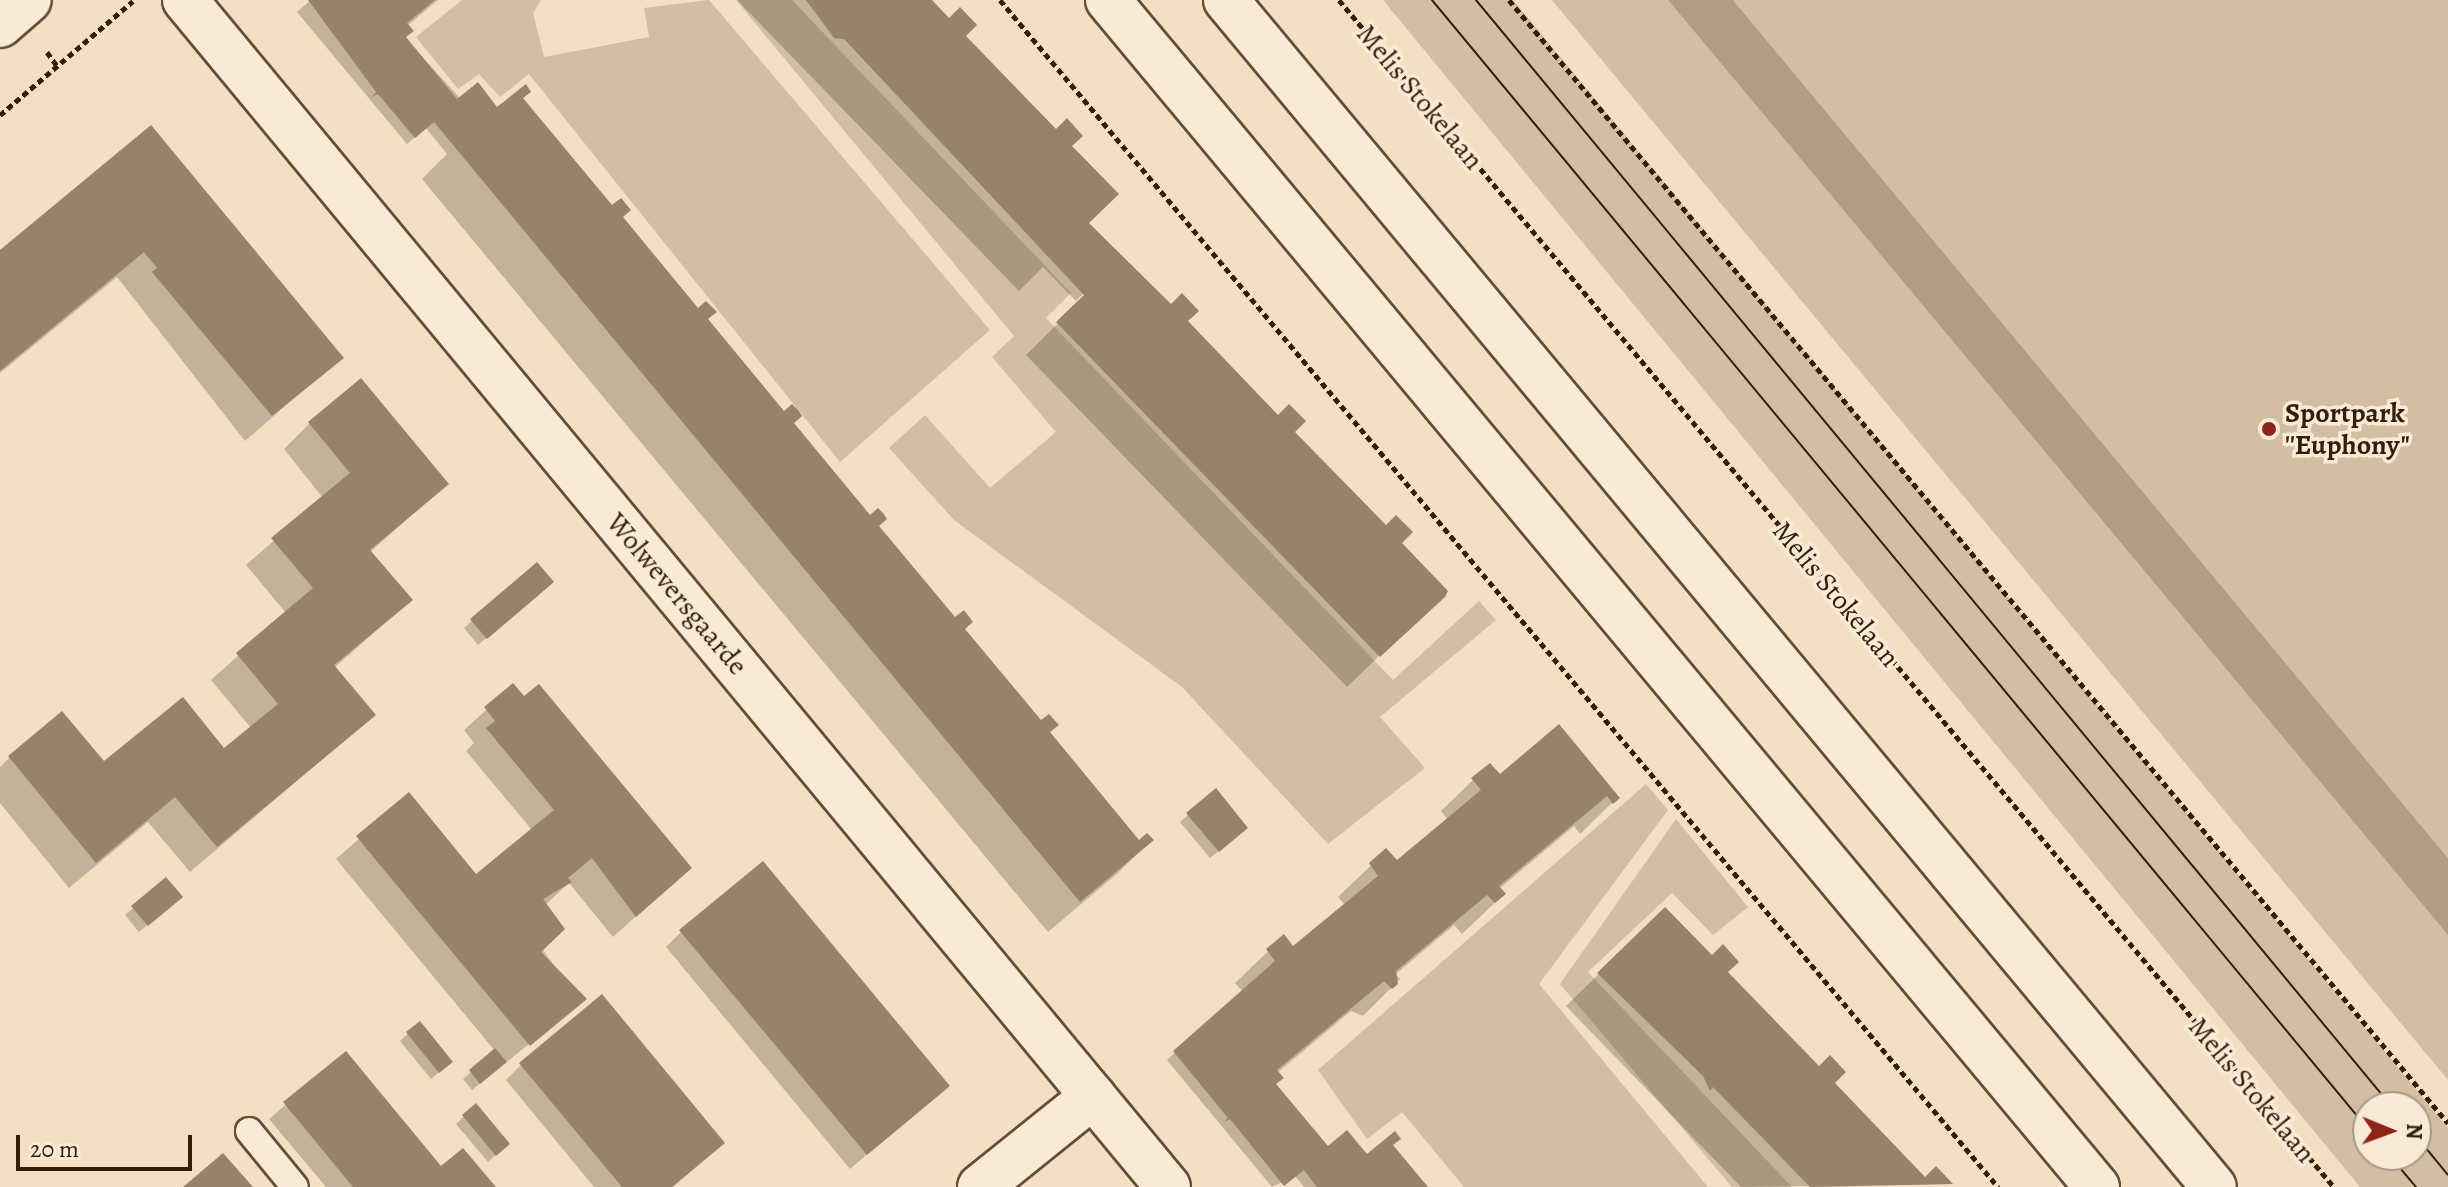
<!DOCTYPE html>
<style>
body{margin:0}
#map{position:relative;width:2448px;height:1187px;overflow:hidden;background:#f3dfc2;font-family:Alegreya,serif}
div>[style]{position:absolute}
[style*='--x']{left:calc(var(--x)*1px);top:calc(var(--y)*1px);width:calc(var(--w)*1px);rotate:calc(var(--a)*1deg)}
.green>*{inset:0;background:#d3bea3}
.water>*{inset:0;background:#b29d83}
.shadow>*{inset:0;background:#0003}
.building>*{inset:0;background:#97826a}
.path>*{height:5px;margin-top:-2.5px;transform-origin:0;background:repeating-linear-gradient(90deg,#341d0a 0 6px,transparent 0 10px)}
.roads{filter:drop-shadow(2px 0 #644e38) drop-shadow(-2px 0 #644e38) drop-shadow(0 2px #644e38) drop-shadow(0 -2px #644e38)}
.service>*{height:26px;margin:-13px;padding:0 13px;transform-origin:13px;border-radius:13px;background:#f7ead7}
.minor>*{height:44px;margin:-22px;padding:0 22px;transform-origin:22px;border-radius:22px;background:#f7ead7}
.tertiary>*{height:44px;margin:-22px;padding:0 22px;transform-origin:22px;border-radius:22px;background:#f7ead7}
.tram>*{height:2px;margin:-1px;padding:0 1px;transform-origin:1px;border-radius:1px;background:#341d0a}
.dots>*{width:22px;height:22px;translate:-50% -50%;box-sizing:border-box;border:4px solid #f7ead7;border-radius:50%}
span{translate:-50% -50%;white-space:nowrap;text-align:center;line-height:1.15;-webkit-text-stroke:7px #f7ead7;paint-order:stroke}
.street-label{font-size:28px;color:#341d0a}
.poi-label{font-size:28px;color:#341d0a;font-weight:700}
.left{translate:0 -50%;text-align:left}
.north{position:absolute;left:2352px;top:1091px;width:80px;height:80px;box-sizing:border-box;background:#f7ead7;border:2px solid #a99885;border-radius:50%;rotate:91deg;font-size:22px;font-weight:700;line-height:32px;text-align:center;color:#341d0a}
.north::after{content:'';display:block;margin:auto;width:28px;height:36px;background:#8f2418;clip-path:polygon(50% 0,100% 100%,50% 72%,0 100%)}
.scale{position:absolute;left:16px;top:1135px;width:176px;height:36px;box-sizing:border-box;border:4px solid #341d0a;border-top:0;padding-left:10px;font-size:24px;line-height:28px;white-space:nowrap;color:#341d0a;-webkit-text-stroke:6px #f7ead7;paint-order:stroke}
</style>
<div id="map">
<div class="green">
<i style="clip-path:polygon(462px 0,541px 0,533px 13px,544px 57px,649px 37px,644px 8px,709px 0,990px 330px,840px 462px,529px 74px,500px 97px,479px 74px,458px 89px,416px 37px)"></i>
<i style="clip-path:polygon(736px 0,792px 0,1071px 293px,1046px 318px,1393px 680px,1479px 601px,1496px 620px,1380px 717px,1425px 768px,1328px 844px,1182px 687px,954px 520px,889px 448px,925px 415px,990px 488px,1056px 432px,992px 357px,1014px 336px)"></i>
<i style="clip-path:polygon(evenodd,1383px 0,1513px 0,2448px 1128px,2448px 1187px,2360px 1187px,1383px 0,2368px 1107px,2416px 1107px,2416px 1155px,2368px 1155px,2368px 1107px)"></i>
<i style="clip-path:polygon(1552px 0,1668px 0,2448px 935px,2448px 1080px)"></i>
<i style="clip-path:polygon(1733px 0,2448px 0,2448px 858px)"></i>
<i style="clip-path:polygon(1646px 784px,1668px 810px,1539px 984px,1708px 1187px,1464px 1187px,1402px 1112px,1367px 1139px,1318px 1070px)"></i>
<i style="clip-path:polygon(1676px 819px,1748px 907px,1713px 935px,1672px 893px,1588px 972px,1792px 1187px,1732px 1187px,1560px 984px)"></i>
</div>
<div class="water">
<i style="clip-path:polygon(1668px 0,1733px 0,2448px 858px,2448px 935px)"></i>
</div>
<div class="shadow">
<i style="clip-path:polygon(311px 0,438px 0,407px 26px,404px 37px,480px 120px,522px 98px,1139px 842px,1151px 840px,1119px 872px,1048px 932px,422px 179px,447px 154px,426px 128px,407px 144px,297px 12px)"></i>
<i style="clip-path:polygon(737px 0,929px 0,1070px 146px,1087px 223px,1120px 257px,1076px 301px,1043px 267px,1019px 291px)"></i>
<i style="clip-path:polygon(151px 127px,341px 357px,245px 441px,117px 277px,0 373px,0 252px)"></i>
<i style="clip-path:polygon(1185px 321px,1400px 543px,1414px 622px,1347px 687px,1026px 355px,1058px 323px)"></i>
<i style="clip-path:polygon(310px 423px,447px 484px,370px 552px,411px 600px,334px 668px,374px 715px,190px 872px,148px 822px,69px 888px,0 803px,0 767px,10px 757px,103px 764px,223px 751px,251px 728px,211px 680px,286px 613px,246px 565px,323px 498px,284px 449px)"></i>
<i style="clip-path:polygon(537px 564px,544px 590px,478px 645px,464px 628px)"></i>
<i style="clip-path:polygon(513px 686px,690px 868px,613px 937px,569px 883px,545px 905px,542px 949px,581px 1002px,472px 1090px,463px 1079px,495px 1051px,336px 859px,409px 795px,476px 877px,532px 830px,466px 751px,474px 743px,464px 730px)"></i>
<i style="clip-path:polygon(1559px 727px,1617px 798px,1580px 834px,1574px 826px,1499px 889px,1504px 894px,1462px 934px,1454px 925px,1396px 974px,1400px 979px,1363px 1016px,1351px 1011px,1277px 1073px,1274px 1085px,1327px 1149px,1356px 1163px,1391px 1146px,1425px 1187px,1304px 1187px,1295px 1176px,1272px 1187px,1167px 1060px,1242px 991px,1235px 983px,1283px 937px,1293px 948px,1345px 905px,1338px 897px,1386px 851px,1397px 862px,1448px 820px,1441px 811px,1473px 780px,1499px 777px)"></i>
<i style="clip-path:polygon(1188px 815px,1238px 835px,1210px 858px,1180px 822px)"></i>
<i style="clip-path:polygon(173px 904px,139px 932px,125px 915px,133px 908px)"></i>
<i style="clip-path:polygon(1665px 909px,1925px 1180px,1951px 1184px,1741px 1187px,1566px 1006px)"></i>
<i style="clip-path:polygon(681px 932px,947px 1086px,850px 1169px,666px 947px)"></i>
<i style="clip-path:polygon(419px 1023px,443px 1069px,431px 1079px,400px 1041px)"></i>
<i style="clip-path:polygon(346px 1054px,441px 1169px,492px 1187px,326px 1187px,269px 1119px)"></i>
<i style="clip-path:polygon(521px 1065px,723px 1143px,673px 1187px,594px 1187px,506px 1080px)"></i>
<i style="clip-path:polygon(475px 1106px,500px 1151px,488px 1162px,456px 1124px)"></i>
</div>
<div class="building">
<i style="clip-path:polygon(308px 0,435px 0,407px 23px,414px 31px,406px 37px,457px 99px,478px 82px,497px 107px,526px 84px,531px 92px,523px 98px,612px 205px,621px 198px,631px 210px,623px 217px,698px 308px,706px 301px,717px 312px,708px 319px,784px 411px,792px 404px,798px 410px,802px 416px,794px 423px,870px 515px,878px 508px,883px 513px,887px 519px,879px 526px,955px 617px,964px 610px,973px 622px,965px 629px,1041px 720px,1049px 714px,1059px 725px,1050px 732px,1139px 840px,1147px 833px,1154px 840px,1080px 902px,434px 122px,415px 138px,378px 94px,372px 97px,376px 92px)"></i>
<i style="clip-path:polygon(806px 0,932px 0,949px 18px,960px 7px,977px 25px,966px 36px,1056px 129px,1067px 118px,1083px 136px,1072px 146px,1119px 194px,1089px 223px,1171px 304px,1182px 293px,1199px 311px,1188px 321px,1278px 415px,1289px 404px,1306px 421px,1295px 432px,1386px 525px,1396px 515px,1413px 532px,1402px 543px,1448px 591px,1445px 597px,1380px 657px,1056px 322px,1084px 295px,844px 39px,834px 38px)"></i>
<i style="clip-path:polygon(151px 125px,344px 358px,272px 416px,152px 272px,157px 268px,144px 252px,0 371px,0 250px)"></i>
<i style="clip-path:polygon(361px 378px,449px 484px,370px 550px,413px 600px,334px 665px,376px 715px,217px 847px,175px 797px,96px 863px,8px 756px,62px 711px,104px 761px,183px 697px,224px 748px,278px 704px,236px 653px,313px 588px,271px 538px,350px 473px,308px 422px)"></i>
<i style="clip-path:polygon(537px 562px,554px 582px,487px 639px,470px 619px)"></i>
<i style="clip-path:polygon(513px 683px,524px 696px,539px 684px,692px 868px,636px 917px,592px 858px,568px 878px,572px 882px,543px 899px,565px 929px,541px 952px,587px 999px,530px 1046px,356px 836px,409px 792px,476px 874px,554px 810px,486px 728px,495px 721px,484px 707px)"></i>
<i style="clip-path:polygon(1559px 724px,1620px 798px,1613px 804px,1607px 796px,1499px 886px,1506px 894px,1495px 903px,1487px 895px,1396px 971px,1398px 984px,1392px 989px,1384px 981px,1277px 1070px,1284px 1078px,1276px 1084px,1328px 1146px,1347px 1130px,1367px 1154px,1395px 1131px,1401px 1139px,1393px 1145px,1428px 1187px,1317px 1187px,1304px 1170px,1284px 1186px,1230px 1119px,1224px 1122px,1228px 1118px,1173px 1051px,1275px 961px,1266px 949px,1284px 934px,1293px 946px,1378px 876px,1369px 863px,1386px 848px,1397px 860px,1481px 790px,1471px 778px,1490px 763px,1500px 774px)"></i>
<i style="clip-path:polygon(1216px 788px,1248px 828px,1219px 852px,1186px 813px)"></i>
<i style="clip-path:polygon(763px 861px,950px 1086px,867px 1155px,679px 930px)"></i>
<i style="clip-path:polygon(166px 877px,183px 897px,148px 926px,131px 906px)"></i>
<i style="clip-path:polygon(1665px 907px,1712px 955px,1723px 944px,1739px 962px,1728px 972px,1819px 1066px,1830px 1055px,1846px 1072px,1835px 1083px,1925px 1177px,1936px 1166px,1953px 1184px,1810px 1187px,1713px 1087px,1710px 1091px,1703px 1076px,1597px 973px)"></i>
<i style="clip-path:polygon(602px 994px,725px 1143px,672px 1187px,622px 1187px,519px 1063px)"></i>
<i style="clip-path:polygon(420px 1021px,453px 1062px,439px 1073px,406px 1032px)"></i>
<i style="clip-path:polygon(495px 1048px,507px 1062px,480px 1084px,469px 1070px)"></i>
<i style="clip-path:polygon(346px 1051px,441px 1166px,463px 1148px,496px 1187px,353px 1187px,283px 1102px)"></i>
<i style="clip-path:polygon(476px 1103px,510px 1144px,496px 1156px,462px 1115px)"></i>
<i style="clip-path:polygon(223px 1153px,253px 1187px,183px 1187px)"></i>
</div>
<div class="path">
<i style="--x:1000;--y:0;--w:1551;--a:49.94"></i>
<i style="--x:1339;--y:0;--w:1549;--a:50.03"></i>
<i style="--x:1509;--y:0;--w:1464;--a:50.1"></i>
<i style="--x:47;--y:52;--w:19;--a:54"></i>
<i style="--x:0;--y:115;--w:175;--a:-40.6"></i>
</div>
<div class="roads">
<div class="service">
<i style="--x:249;--y:1131;--w:72;--a:50.6"></i>
</div>
<div class="minor">
<i style="--x:185;--y:0;--w:1541;--a:50.37"></i>
<i style="--x:0;--y:25;--w:38;--a:-41"></i>
<i style="--x:980;--y:1187;--w:145;--a:-38.8"></i>
</div>
<div class="tertiary">
<i style="--x:1108;--y:0;--w:1545;--a:50.2"></i>
<i style="--x:1226;--y:0;--w:1544;--a:50.23"></i>
</div>
</div>
<div class="tram">
<i style="--x:1432;--y:0;--w:1467;--a:50.34"></i>
<i style="--x:1476;--y:0;--w:1437;--a:50.39"></i>
<i style="--x:2416;--y:1136;--w:50;--a:50.6"></i>
<i style="--x:2389;--y:1155;--w:42;--a:49.8"></i>
</div>
<div class="dots">
<i style="left:2269px;top:429px;background:#8f2418"></i>
</div>
<div class="street-label">
<span style="left:1420px;top:97px;rotate:50deg">Melis Stokelaan</span>
<span style="left:677px;top:594px;rotate:50deg">Wolweversgaarde</span>
<span style="left:1836px;top:594px;rotate:50deg">Melis Stokelaan</span>
<span style="left:2252px;top:1090px;rotate:50deg">Melis Stokelaan</span>
</div>
<div class="poi-label">
<span class="left" style="left:2285px;top:429px">Sportpark<br>''Euphony"</span>
</div>
<div class="north">N</div>
<div class="scale">20 m</div>
</div>
